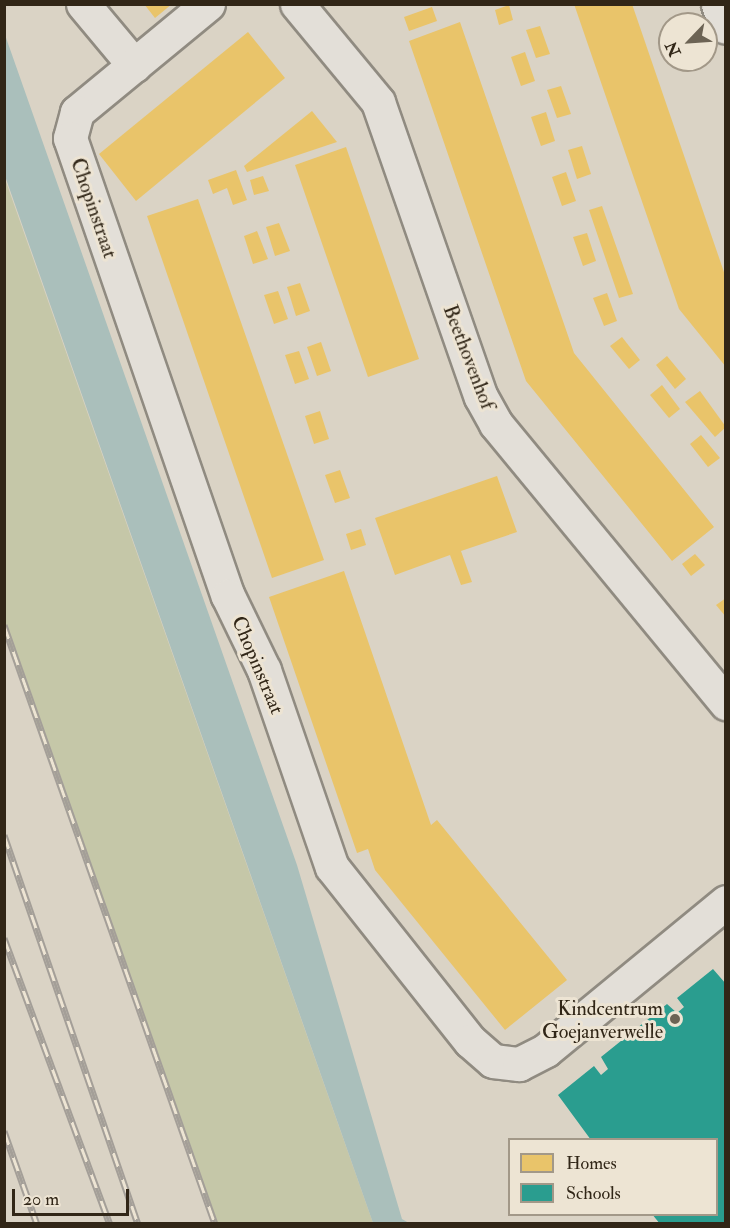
<!DOCTYPE html>
<style>
body{margin:0}
#map{position:relative;width:730px;height:1228px;overflow:hidden;background:#dad3c5;font-family:"IM FELL Double Pica",serif}
div>[style]{position:absolute}
[style*='--x']{left:calc(var(--x)*1px);top:calc(var(--y)*1px);width:calc(var(--w)*1px);rotate:calc(var(--a)*1deg)}
.green>*{inset:0;background:#c5c7a8}
.water>*{inset:0;background:#aabfbb}
.homes>*{inset:0;background:#e9c46a}
.schools>*{inset:0;background:#2a9d8f}
.roads{filter:drop-shadow(2px 0 #908b81) drop-shadow(-2px 0 #908b81) drop-shadow(0 2px #908b81) drop-shadow(0 -2px #908b81)}
.street>*{height:33px;margin:-16.5px;padding:0 16.5px;transform-origin:16.5px;border-radius:16.5px;background:#e3dfd8}
.secondary>*{height:33px;margin:-16.5px;padding:0 16.5px;transform-origin:16.5px;border-radius:16.5px;background:#e3dfd8}
.rail>*{height:7px;margin-top:-3.5px;transform-origin:0;background:repeating-linear-gradient(90deg,#ede4d3 0 14px,#a49f98 0 28px);box-sizing:border-box;border-block:2px solid #a49f98}
.dots>*{width:16px;height:16px;translate:-50% -50%;box-sizing:border-box;border:3px solid #ede4d3;border-radius:50%}
span{translate:-50% -50%;white-space:nowrap;text-align:center;line-height:1.15;-webkit-text-stroke:6px #ede4d3;paint-order:stroke}
.street-label{font-size:20px;color:#312617}
.poi-label{font-size:20px;color:#312617}
.right{translate:-100% -50%;text-align:right}
.frame{position:absolute;inset:0;border:6px solid #312617;pointer-events:none}
.legend{position:absolute;left:508px;top:1138px;width:210px;height:78px;box-sizing:border-box;background:#ede4d3;border:2px solid #a29888;margin:0;padding:8px 10px;list-style:none;font-size:18px;color:#312617}
.legend li{display:flex;align-items:center;gap:12px;height:30px}
.legend b{width:30px;border:2px solid #a29888}
.north{position:absolute;left:658px;top:12px;width:60px;height:60px;box-sizing:border-box;background:#ede4d3;border:2px solid #a29888;border-radius:50%;rotate:245deg;font-size:16px;font-weight:700;line-height:24px;text-align:center;color:#312617}
.north::after{content:'';display:block;margin:auto;width:21px;height:27px;background:#6c6354;clip-path:polygon(50% 0,100% 100%,50% 72%,0 100%)}
.scale{position:absolute;left:12px;top:1189px;width:117px;height:27px;box-sizing:border-box;border:3px solid #312617;border-top:0;padding-left:8px;font-size:18px;line-height:21px;white-space:nowrap;color:#312617;-webkit-text-stroke:4px #ede4d3;paint-order:stroke}
</style>
<div id="map">
<div class="green">
<i style="clip-path:polygon(4px 176px,373px 1223px,215px 1223px,5px 636px)"></i>
</div>
<div class="water">
<i style="clip-path:polygon(4px 32px,297px 865px,402px 1219px,409px 1223px,373px 1223px,5px 176px)"></i>
</div>
<div class="homes">
<i style="clip-path:polygon(144px 4px,172px 4px,155px 18px)"></i>
<i style="clip-path:polygon(574px 4px,632px 4px,726px 278px,726px 367px,679px 309px)"></i>
<i style="clip-path:polygon(509px 5px,513px 20px,499px 25px,495px 10px)"></i>
<i style="clip-path:polygon(432px 7px,437px 21px,409px 31px,404px 17px)"></i>
<i style="clip-path:polygon(460px 22px,574px 353px,714px 527px,672px 561px,526px 381px,409px 41px)"></i>
<i style="clip-path:polygon(540px 26px,550px 54px,536px 58px,526px 30px)"></i>
<i style="clip-path:polygon(248px 32px,285px 78px,136px 201px,99px 154px)"></i>
<i style="clip-path:polygon(525px 52px,535px 81px,521px 86px,511px 57px)"></i>
<i style="clip-path:polygon(561px 86px,571px 114px,557px 118px,547px 90px)"></i>
<i style="clip-path:polygon(312px 111px,337px 142px,247px 172px,244px 166px)"></i>
<i style="clip-path:polygon(546px 112px,555px 141px,541px 146px,531px 117px)"></i>
<i style="clip-path:polygon(582px 146px,591px 174px,577px 179px,568px 150px)"></i>
<i style="clip-path:polygon(346px 147px,419px 359px,368px 377px,295px 165px)"></i>
<i style="clip-path:polygon(236px 170px,247px 200px,233px 205px,227px 188px,213px 194px,208px 180px)"></i>
<i style="clip-path:polygon(566px 172px,576px 201px,562px 206px,552px 177px)"></i>
<i style="clip-path:polygon(263px 176px,269px 191px,254px 195px,250px 180px)"></i>
<i style="clip-path:polygon(198px 199px,324px 560px,272px 578px,147px 216px)"></i>
<i style="clip-path:polygon(602px 206px,633px 294px,619px 298px,589px 210px)"></i>
<i style="clip-path:polygon(279px 223px,290px 251px,275px 256px,266px 227px)"></i>
<i style="clip-path:polygon(257px 231px,268px 259px,253px 264px,244px 236px)"></i>
<i style="clip-path:polygon(587px 233px,596px 261px,583px 266px,573px 237px)"></i>
<i style="clip-path:polygon(300px 283px,310px 311px,296px 316px,287px 287px)"></i>
<i style="clip-path:polygon(278px 291px,288px 319px,274px 324px,264px 295px)"></i>
<i style="clip-path:polygon(607px 293px,617px 321px,604px 326px,593px 298px)"></i>
<i style="clip-path:polygon(622px 337px,640px 360px,629px 369px,610px 346px)"></i>
<i style="clip-path:polygon(321px 342px,331px 371px,317px 376px,307px 347px)"></i>
<i style="clip-path:polygon(299px 351px,309px 379px,295px 384px,285px 355px)"></i>
<i style="clip-path:polygon(667px 356px,686px 379px,675px 389px,656px 365px)"></i>
<i style="clip-path:polygon(662px 385px,680px 409px,669px 418px,650px 395px)"></i>
<i style="clip-path:polygon(700px 391px,726px 427px,715px 437px,685px 402px)"></i>
<i style="clip-path:polygon(320px 411px,329px 439px,314px 444px,305px 416px)"></i>
<i style="clip-path:polygon(701px 435px,720px 458px,708px 467px,690px 444px)"></i>
<i style="clip-path:polygon(340px 470px,350px 498px,335px 503px,325px 475px)"></i>
<i style="clip-path:polygon(497px 476px,517px 532px,461px 551px,472px 582px,461px 585px,450px 555px,395px 575px,375px 518px)"></i>
<i style="clip-path:polygon(361px 529px,366px 545px,351px 550px,346px 534px)"></i>
<i style="clip-path:polygon(695px 554px,705px 565px,691px 576px,682px 564px)"></i>
<i style="clip-path:polygon(344px 571px,431px 825px,437px 820px,567px 980px,505px 1030px,375px 870px,368px 849px,357px 853px,269px 597px)"></i>
<i style="clip-path:polygon(726px 598px,726px 617px,716px 605px)"></i>
</div>
<div class="schools">
<i style="clip-path:polygon(713px 969px,726px 984px,726px 1224px,660px 1224px,652px 1214px,716px 1214px,716px 1140px,591px 1140px,558px 1095px,594px 1066px,601px 1075px,608px 1069px,601px 1057px,667px 1004px,677px 1013px,684px 1007px,677px 998px)"></i>
</div>
<div class="roads">
<div class="street">
<i style="--x:83;--y:4;--w:80;--a:50.1"></i>
<i style="--x:208;--y:4;--w:170;--a:140.5"></i>
<i style="--x:77;--y:112;--w:27;--a:105"></i>
<i style="--x:70;--y:138;--w:484;--a:71"></i>
<i style="--x:228;--y:596;--w:82;--a:64.1"></i>
<i style="--x:264;--y:670;--w:208;--a:71"></i>
<i style="--x:332;--y:867;--w:222;--a:51.6"></i>
<i style="--x:470;--y:1041;--w:30;--a:41"></i>
<i style="--x:493;--y:1061;--w:26;--a:7"></i>
<i style="--x:519;--y:1064;--w:30;--a:-27"></i>
<i style="--x:546;--y:1050;--w:233;--a:-39.4"></i>
<i style="--x:297;--y:4;--w:127;--a:50.4"></i>
<i style="--x:378;--y:102;--w:312;--a:70.8"></i>
<i style="--x:481;--y:397;--w:31;--a:61"></i>
<i style="--x:496;--y:424;--w:362;--a:50.5"></i>
</div>
<div class="secondary">
<i style="--x:718;--y:4;--w:24;--a:71"></i>
</div>
</div>
<div class="rail">
<i style="--x:4;--y:625;--w:635;--a:70.59"></i>
<i style="--x:4;--y:835;--w:411;--a:71"></i>
<i style="--x:4;--y:938;--w:305;--a:69.7"></i>
<i style="--x:4;--y:1131;--w:99;--a:70.5"></i>
</div>
<div class="dots">
<i style="left:675px;top:1019px;background:#6c6354"></i>
</div>
<div class="street-label">
<span style="left:94px;top:208px;rotate:71deg">Chopinstraat</span>
<span style="left:469px;top:357px;rotate:69deg">Beethovenhof</span>
<span style="left:258px;top:665px;rotate:67deg">Chopinstraat</span>
</div>
<div class="poi-label">
<span class="right" style="left:663px;top:1020px">Kindcentrum<br>Goejanverwelle</span>
</div>
<div class="frame"></div>
<ul class="legend">
<li><b style="height:16px;background:#e9c46a"></b>Homes</li>
<li><b style="height:16px;background:#2a9d8f"></b>Schools</li>
</ul>
<div class="north">N</div>
<div class="scale">20 m</div>
</div>
